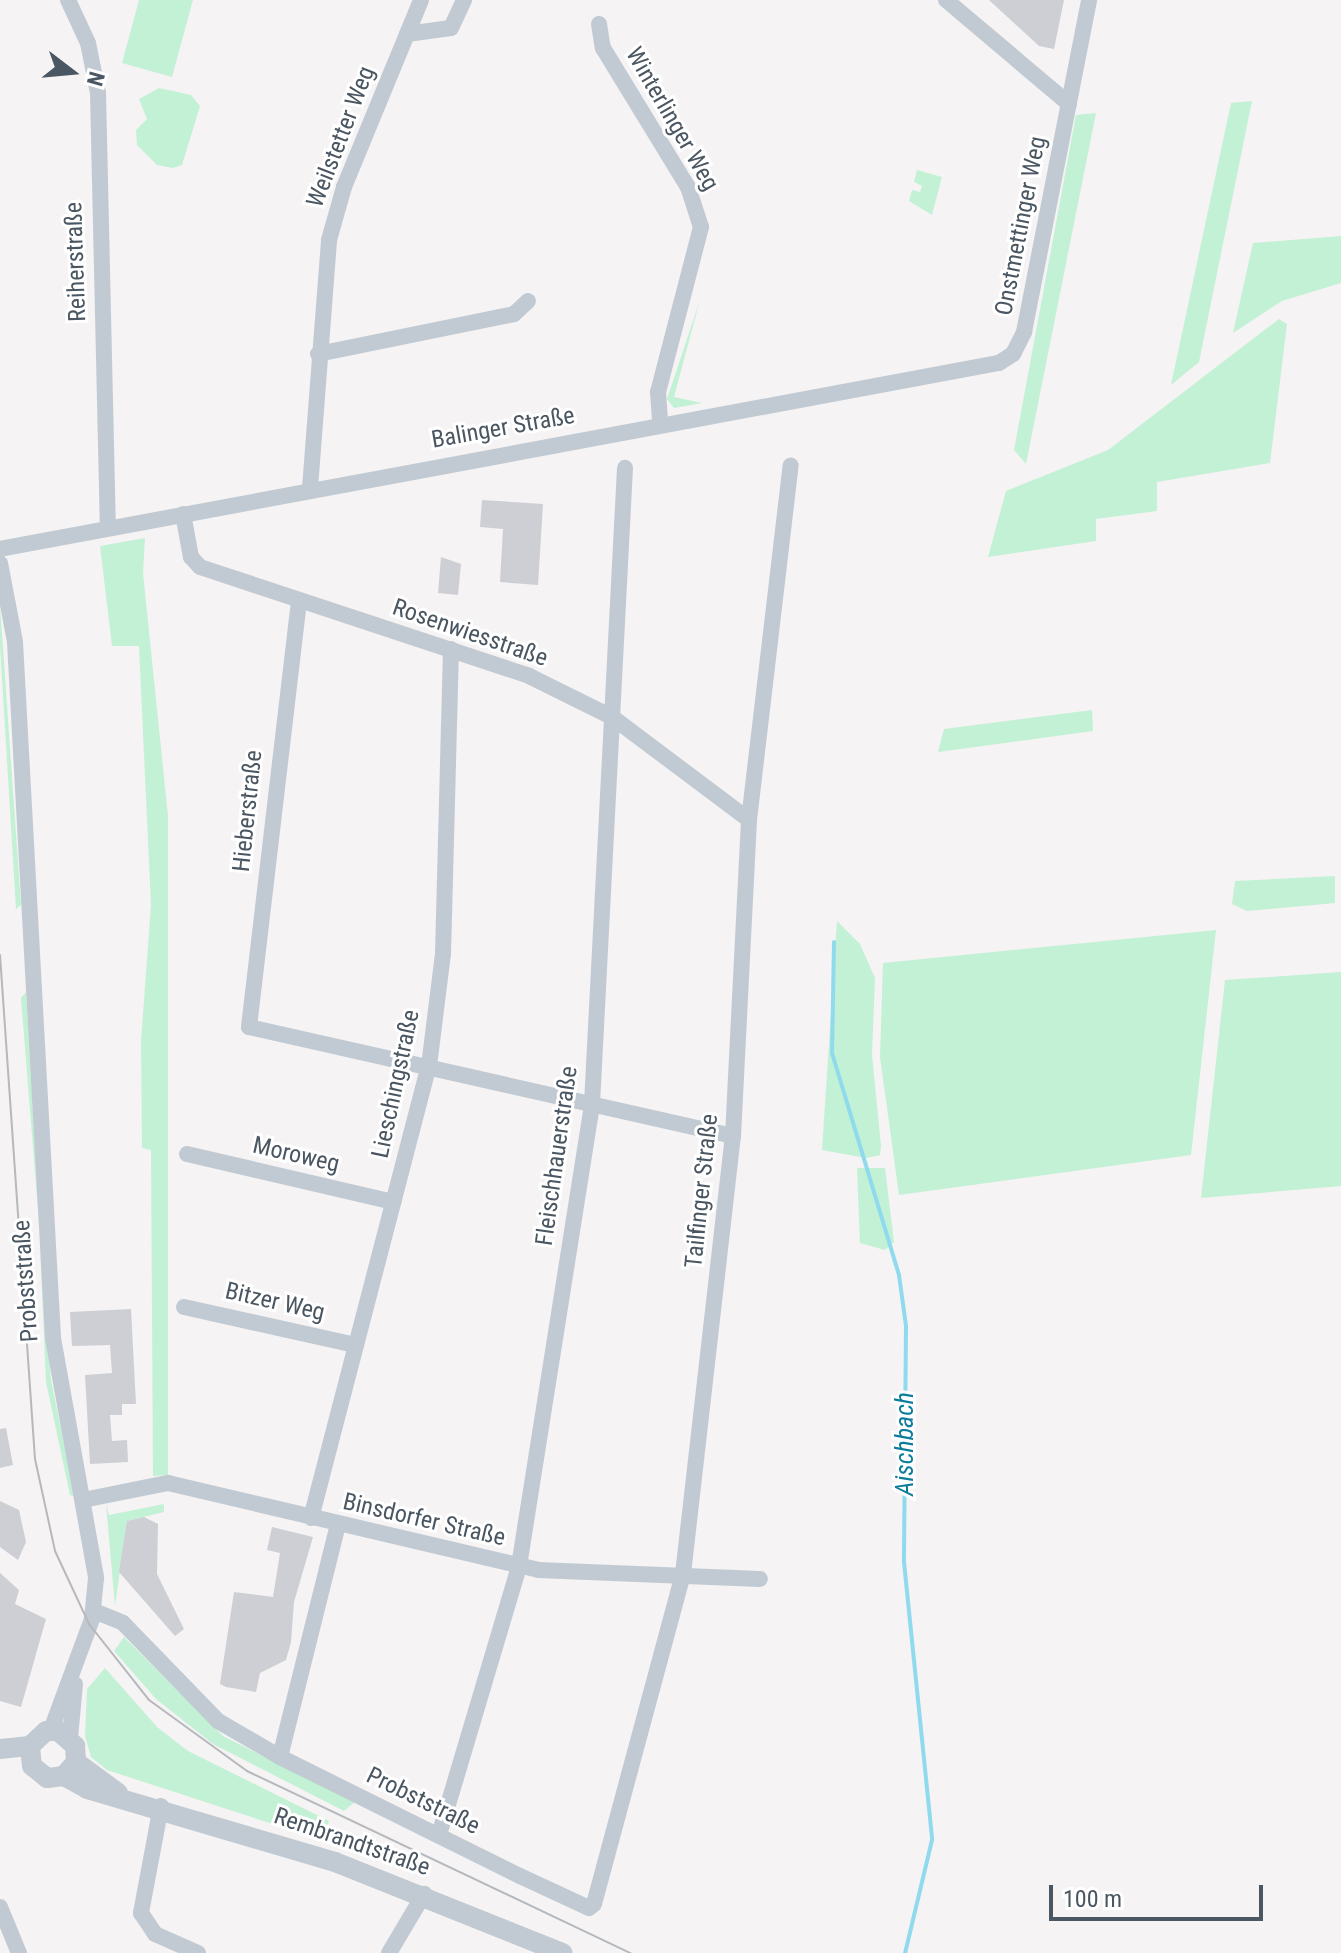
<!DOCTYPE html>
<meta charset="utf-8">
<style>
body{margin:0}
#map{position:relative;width:1341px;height:1953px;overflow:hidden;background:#f5f3f3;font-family:"Roboto Condensed",sans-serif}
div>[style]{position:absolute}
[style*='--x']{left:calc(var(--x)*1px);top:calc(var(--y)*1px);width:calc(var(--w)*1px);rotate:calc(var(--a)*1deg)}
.green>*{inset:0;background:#c3f1d5}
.stream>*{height:4px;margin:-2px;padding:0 2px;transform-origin:2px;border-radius:2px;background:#90daee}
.building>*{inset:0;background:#cdcfd5}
.minor>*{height:16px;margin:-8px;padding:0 8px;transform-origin:8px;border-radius:8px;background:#c1cad2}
.tertiary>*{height:20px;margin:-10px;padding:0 10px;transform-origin:10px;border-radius:10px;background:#c1cad2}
.tram>*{height:2px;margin:-1px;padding:0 1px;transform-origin:1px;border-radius:1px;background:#b5b8bd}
span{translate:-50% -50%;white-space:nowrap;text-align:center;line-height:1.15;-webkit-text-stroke:6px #fff;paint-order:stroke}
.street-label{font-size:24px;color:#4a5661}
.water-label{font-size:26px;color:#0c7c9b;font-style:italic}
.north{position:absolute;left:32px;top:32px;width:80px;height:80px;-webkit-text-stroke:6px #fff;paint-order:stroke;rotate:106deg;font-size:22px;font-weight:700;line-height:32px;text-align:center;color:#4a5661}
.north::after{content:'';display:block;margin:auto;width:28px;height:36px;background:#4a5661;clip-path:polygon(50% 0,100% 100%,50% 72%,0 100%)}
.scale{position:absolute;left:1049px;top:1885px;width:214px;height:36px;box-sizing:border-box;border:4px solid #4a5661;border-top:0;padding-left:10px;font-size:24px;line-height:28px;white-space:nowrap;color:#4a5661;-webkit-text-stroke:6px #fff;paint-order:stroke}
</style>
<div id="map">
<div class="green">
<i style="clip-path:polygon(139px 0,193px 0,172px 77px,122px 63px)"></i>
<i style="clip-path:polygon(159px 88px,191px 95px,200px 106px,182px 165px,173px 168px,157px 165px,137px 145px,136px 130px,147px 119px,139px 99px)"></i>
<i style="clip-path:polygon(1252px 101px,1199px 362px,1171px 385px,1231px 103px)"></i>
<i style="clip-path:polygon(1096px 113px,1026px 464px,1014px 450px,1076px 115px)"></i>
<i style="clip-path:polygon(917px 170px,942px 177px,932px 215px,909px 201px,912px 190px,920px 192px,922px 186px,914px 182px)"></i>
<i style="clip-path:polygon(1341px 236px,1341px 283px,1282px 301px,1233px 333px,1253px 243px)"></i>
<i style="clip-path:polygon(700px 300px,674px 397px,702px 403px,674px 408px,667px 399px)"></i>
<i style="clip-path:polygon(1279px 319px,1287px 324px,1270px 463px,1157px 482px,1157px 511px,1096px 519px,1096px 541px,988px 557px,1006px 491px,1108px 450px)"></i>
<i style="clip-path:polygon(145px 538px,143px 573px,168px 816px,168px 1475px,153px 1476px,151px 1150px,142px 1148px,141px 1041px,151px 905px,139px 646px,112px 646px,100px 546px)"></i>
<i style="clip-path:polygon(0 606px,21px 905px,16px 909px,0 645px)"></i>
<i style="clip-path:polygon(1092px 710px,1093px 731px,938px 752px,944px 729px)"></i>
<i style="clip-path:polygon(1335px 876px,1335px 903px,1247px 911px,1232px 904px,1235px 881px)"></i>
<i style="clip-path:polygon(837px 921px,860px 944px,875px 978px,872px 1055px,881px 1146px,880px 1155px,866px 1158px,822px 1150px)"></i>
<i style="clip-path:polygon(1216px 930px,1191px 1155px,899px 1195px,880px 1057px,883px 963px)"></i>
<i style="clip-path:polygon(1341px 972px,1341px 1186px,1201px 1198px,1225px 980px)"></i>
<i style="clip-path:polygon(26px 992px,40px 1235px,21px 998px)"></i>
<i style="clip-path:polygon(857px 1168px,885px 1168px,894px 1242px,885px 1250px,860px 1243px)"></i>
<i style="clip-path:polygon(40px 1245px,51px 1380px,75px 1497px,70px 1495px,46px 1382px)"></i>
<i style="clip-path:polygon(106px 1504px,109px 1515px,164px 1504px,164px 1512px,127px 1521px,115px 1606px)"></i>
<i style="clip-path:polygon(124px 1637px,223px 1736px,355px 1802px,344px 1811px,213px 1744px,156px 1699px,114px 1651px)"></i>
<i style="clip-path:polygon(105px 1668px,157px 1727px,188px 1751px,329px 1821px,327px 1827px,339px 1831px,334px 1844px,107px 1770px,91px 1757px,85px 1736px,87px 1689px)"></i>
</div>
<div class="stream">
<i style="--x:834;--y:942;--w:111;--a:91"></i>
<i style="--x:832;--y:1053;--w:232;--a:73.2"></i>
<i style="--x:899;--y:1275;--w:51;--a:82.2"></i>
<i style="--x:906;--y:1326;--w:236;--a:90.5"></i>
<i style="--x:904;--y:1562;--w:279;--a:84.2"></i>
<i style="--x:932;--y:1840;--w:116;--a:103.4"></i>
</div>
<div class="building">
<i style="clip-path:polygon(989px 0,1064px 0,1054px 49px,1039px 46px)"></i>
<i style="clip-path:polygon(482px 500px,543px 504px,538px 585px,500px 582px,503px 529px,480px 527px)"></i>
<i style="clip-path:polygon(441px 557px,461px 564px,458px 595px,438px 593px)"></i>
<i style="clip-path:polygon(131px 1309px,136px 1404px,122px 1404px,122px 1415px,110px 1415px,112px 1441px,127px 1440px,128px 1462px,90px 1464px,85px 1375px,112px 1373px,110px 1345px,72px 1346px,70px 1312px)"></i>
<i style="clip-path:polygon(6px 1428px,13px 1465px,0 1468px,0 1429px)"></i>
<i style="clip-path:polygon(0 1501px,19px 1510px,26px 1542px,18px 1560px,0 1547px)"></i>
<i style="clip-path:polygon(144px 1517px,158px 1524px,157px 1574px,184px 1629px,175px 1636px,119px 1572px,127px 1521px)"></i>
<i style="clip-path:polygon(272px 1527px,313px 1537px,294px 1602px,291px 1642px,286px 1660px,260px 1673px,256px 1692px,226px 1687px,220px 1684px,234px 1592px,273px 1597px,280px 1553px,267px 1550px)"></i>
<i style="clip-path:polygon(0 1573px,19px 1590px,15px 1604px,46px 1619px,21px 1707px,0 1701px)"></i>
</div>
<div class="minor">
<i style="--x:68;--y:0;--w:47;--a:65.1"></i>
<i style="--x:88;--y:43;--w:51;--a:78.7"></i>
<i style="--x:98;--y:93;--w:435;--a:88.7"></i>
<i style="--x:946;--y:0;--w:161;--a:40.2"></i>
<i style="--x:599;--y:24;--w:24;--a:81"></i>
<i style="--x:603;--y:48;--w:163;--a:58.6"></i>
<i style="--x:688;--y:187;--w:42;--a:72"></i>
<i style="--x:701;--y:227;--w:171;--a:104.6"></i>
<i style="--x:658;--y:392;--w:32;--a:86"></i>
<i style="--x:407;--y:34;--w:44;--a:-7.8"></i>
<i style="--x:451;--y:28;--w:31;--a:-65"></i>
<i style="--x:318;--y:354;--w:200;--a:-11.5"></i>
<i style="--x:514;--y:314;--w:19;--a:-43"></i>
<i style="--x:310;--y:488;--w:249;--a:-85.6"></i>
<i style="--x:329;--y:240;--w:55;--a:-74.2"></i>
<i style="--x:344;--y:187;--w:202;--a:-67.6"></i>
<i style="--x:183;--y:514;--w:44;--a:79.5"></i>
<i style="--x:191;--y:557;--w:13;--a:48"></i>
<i style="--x:200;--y:567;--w:347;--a:18.3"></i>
<i style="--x:529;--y:676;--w:93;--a:26.3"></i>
<i style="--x:612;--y:717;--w:171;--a:36.9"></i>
<i style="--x:0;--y:549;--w:1016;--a:-10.55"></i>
<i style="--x:999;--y:363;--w:17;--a:-33"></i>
<i style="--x:1013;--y:354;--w:25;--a:-63"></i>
<i style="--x:1024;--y:332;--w:338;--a:-78.9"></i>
<i style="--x:0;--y:563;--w:80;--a:79.2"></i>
<i style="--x:15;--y:642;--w:697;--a:86.87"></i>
<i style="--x:53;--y:1338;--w:244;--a:79.8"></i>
<i style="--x:96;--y:1578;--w:41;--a:95.6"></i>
<i style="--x:92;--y:1619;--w:118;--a:110.3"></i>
<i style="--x:299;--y:601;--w:429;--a:96.7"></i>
<i style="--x:249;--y:1027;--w:496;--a:12.7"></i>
<i style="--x:187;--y:1154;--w:212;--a:13.1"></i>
<i style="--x:184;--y:1307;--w:176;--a:12.5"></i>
<i style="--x:83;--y:1500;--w:87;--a:-11.3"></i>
<i style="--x:168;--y:1483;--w:380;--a:13.2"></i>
<i style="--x:538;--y:1570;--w:222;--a:2.3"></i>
<i style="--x:311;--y:1518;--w:467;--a:-75.4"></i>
<i style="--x:429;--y:1066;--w:113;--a:-82.9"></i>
<i style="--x:443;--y:954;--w:305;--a:-88.5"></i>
<i style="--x:94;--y:1611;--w:31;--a:22"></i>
<i style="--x:123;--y:1623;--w:136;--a:45.9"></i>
<i style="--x:218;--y:1721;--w:72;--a:30.1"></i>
<i style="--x:280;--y:1757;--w:268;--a:26.4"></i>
<i style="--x:520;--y:1876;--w:76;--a:24.9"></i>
<i style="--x:589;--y:1908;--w:6;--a:-39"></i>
<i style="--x:594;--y:1904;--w:342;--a:-74.9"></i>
<i style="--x:683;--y:1574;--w:441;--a:-83.5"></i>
<i style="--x:733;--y:1136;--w:316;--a:-87.1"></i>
<i style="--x:749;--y:820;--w:357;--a:-83.3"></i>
<i style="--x:70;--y:1738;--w:54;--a:-84.7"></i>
<i style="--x:280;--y:1757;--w:239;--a:-76"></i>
<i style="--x:161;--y:1806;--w:109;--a:100.6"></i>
<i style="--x:141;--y:1913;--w:25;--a:56"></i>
<i style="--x:155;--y:1934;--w:47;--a:23.8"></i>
<i style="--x:439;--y:1835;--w:281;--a:-73.4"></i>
<i style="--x:519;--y:1566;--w:468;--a:-81"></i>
<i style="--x:592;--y:1104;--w:637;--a:-87.03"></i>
<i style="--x:0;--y:1907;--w:50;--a:67.6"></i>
<i style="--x:389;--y:1953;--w:69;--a:-59.3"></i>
</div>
<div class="tertiary">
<i style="--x:0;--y:1749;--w:30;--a:-6"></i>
<i style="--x:30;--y:1746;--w:22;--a:-43"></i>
<i style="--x:46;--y:1731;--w:12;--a:0"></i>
<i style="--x:58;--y:1731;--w:23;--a:41"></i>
<i style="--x:75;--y:1746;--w:16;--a:86"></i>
<i style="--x:76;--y:1762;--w:18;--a:131"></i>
<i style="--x:64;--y:1776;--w:17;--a:173"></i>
<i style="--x:47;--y:1778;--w:19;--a:-141"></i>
<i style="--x:32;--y:1766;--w:20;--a:-96"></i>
<i style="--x:76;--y:1762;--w:52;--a:36.4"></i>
<i style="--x:64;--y:1776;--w:26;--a:29"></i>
<i style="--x:87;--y:1789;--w:259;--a:16.4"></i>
<i style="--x:335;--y:1862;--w:245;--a:21.8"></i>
</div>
<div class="tram">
<i style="--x:0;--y:955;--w:505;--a:86.03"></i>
<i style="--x:35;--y:1459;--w:94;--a:77.7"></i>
<i style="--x:55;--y:1551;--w:81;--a:65"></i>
<i style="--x:89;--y:1624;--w:97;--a:51.7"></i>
<i style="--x:149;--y:1700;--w:121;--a:35.9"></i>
<i style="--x:247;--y:1771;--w:425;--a:25.4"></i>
</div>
<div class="street-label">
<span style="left:672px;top:119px;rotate:60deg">Winterlinger Weg</span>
<span style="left:341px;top:137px;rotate:-69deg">Weilstetter Weg</span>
<span style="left:1021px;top:226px;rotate:-79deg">Onstmettinger Weg</span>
<span style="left:76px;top:262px;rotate:-92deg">Reiherstraße</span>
<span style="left:503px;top:428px;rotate:-10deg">Balinger Straße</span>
<span style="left:470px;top:633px;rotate:19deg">Rosenwiesstraße</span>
<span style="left:248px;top:811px;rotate:-84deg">Hieberstraße</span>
<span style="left:396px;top:1084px;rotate:-78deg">Lieschingstraße</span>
<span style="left:296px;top:1155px;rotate:13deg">Moroweg</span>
<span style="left:557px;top:1156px;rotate:-82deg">Fleischhauerstraße</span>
<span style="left:702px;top:1191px;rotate:-84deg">Tailfinger Straße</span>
<span style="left:26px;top:1281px;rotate:-94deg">Probststraße</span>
<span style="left:275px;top:1302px;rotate:13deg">Bitzer Weg</span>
<span style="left:424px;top:1520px;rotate:13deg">Binsdorfer Straße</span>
<span style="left:423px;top:1801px;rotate:26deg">Probststraße</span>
<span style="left:352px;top:1842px;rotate:19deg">Rembrandtstraße</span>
</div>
<div class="water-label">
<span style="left:905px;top:1444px;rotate:-90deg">Aischbach</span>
</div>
<div class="north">N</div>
<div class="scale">100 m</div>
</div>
